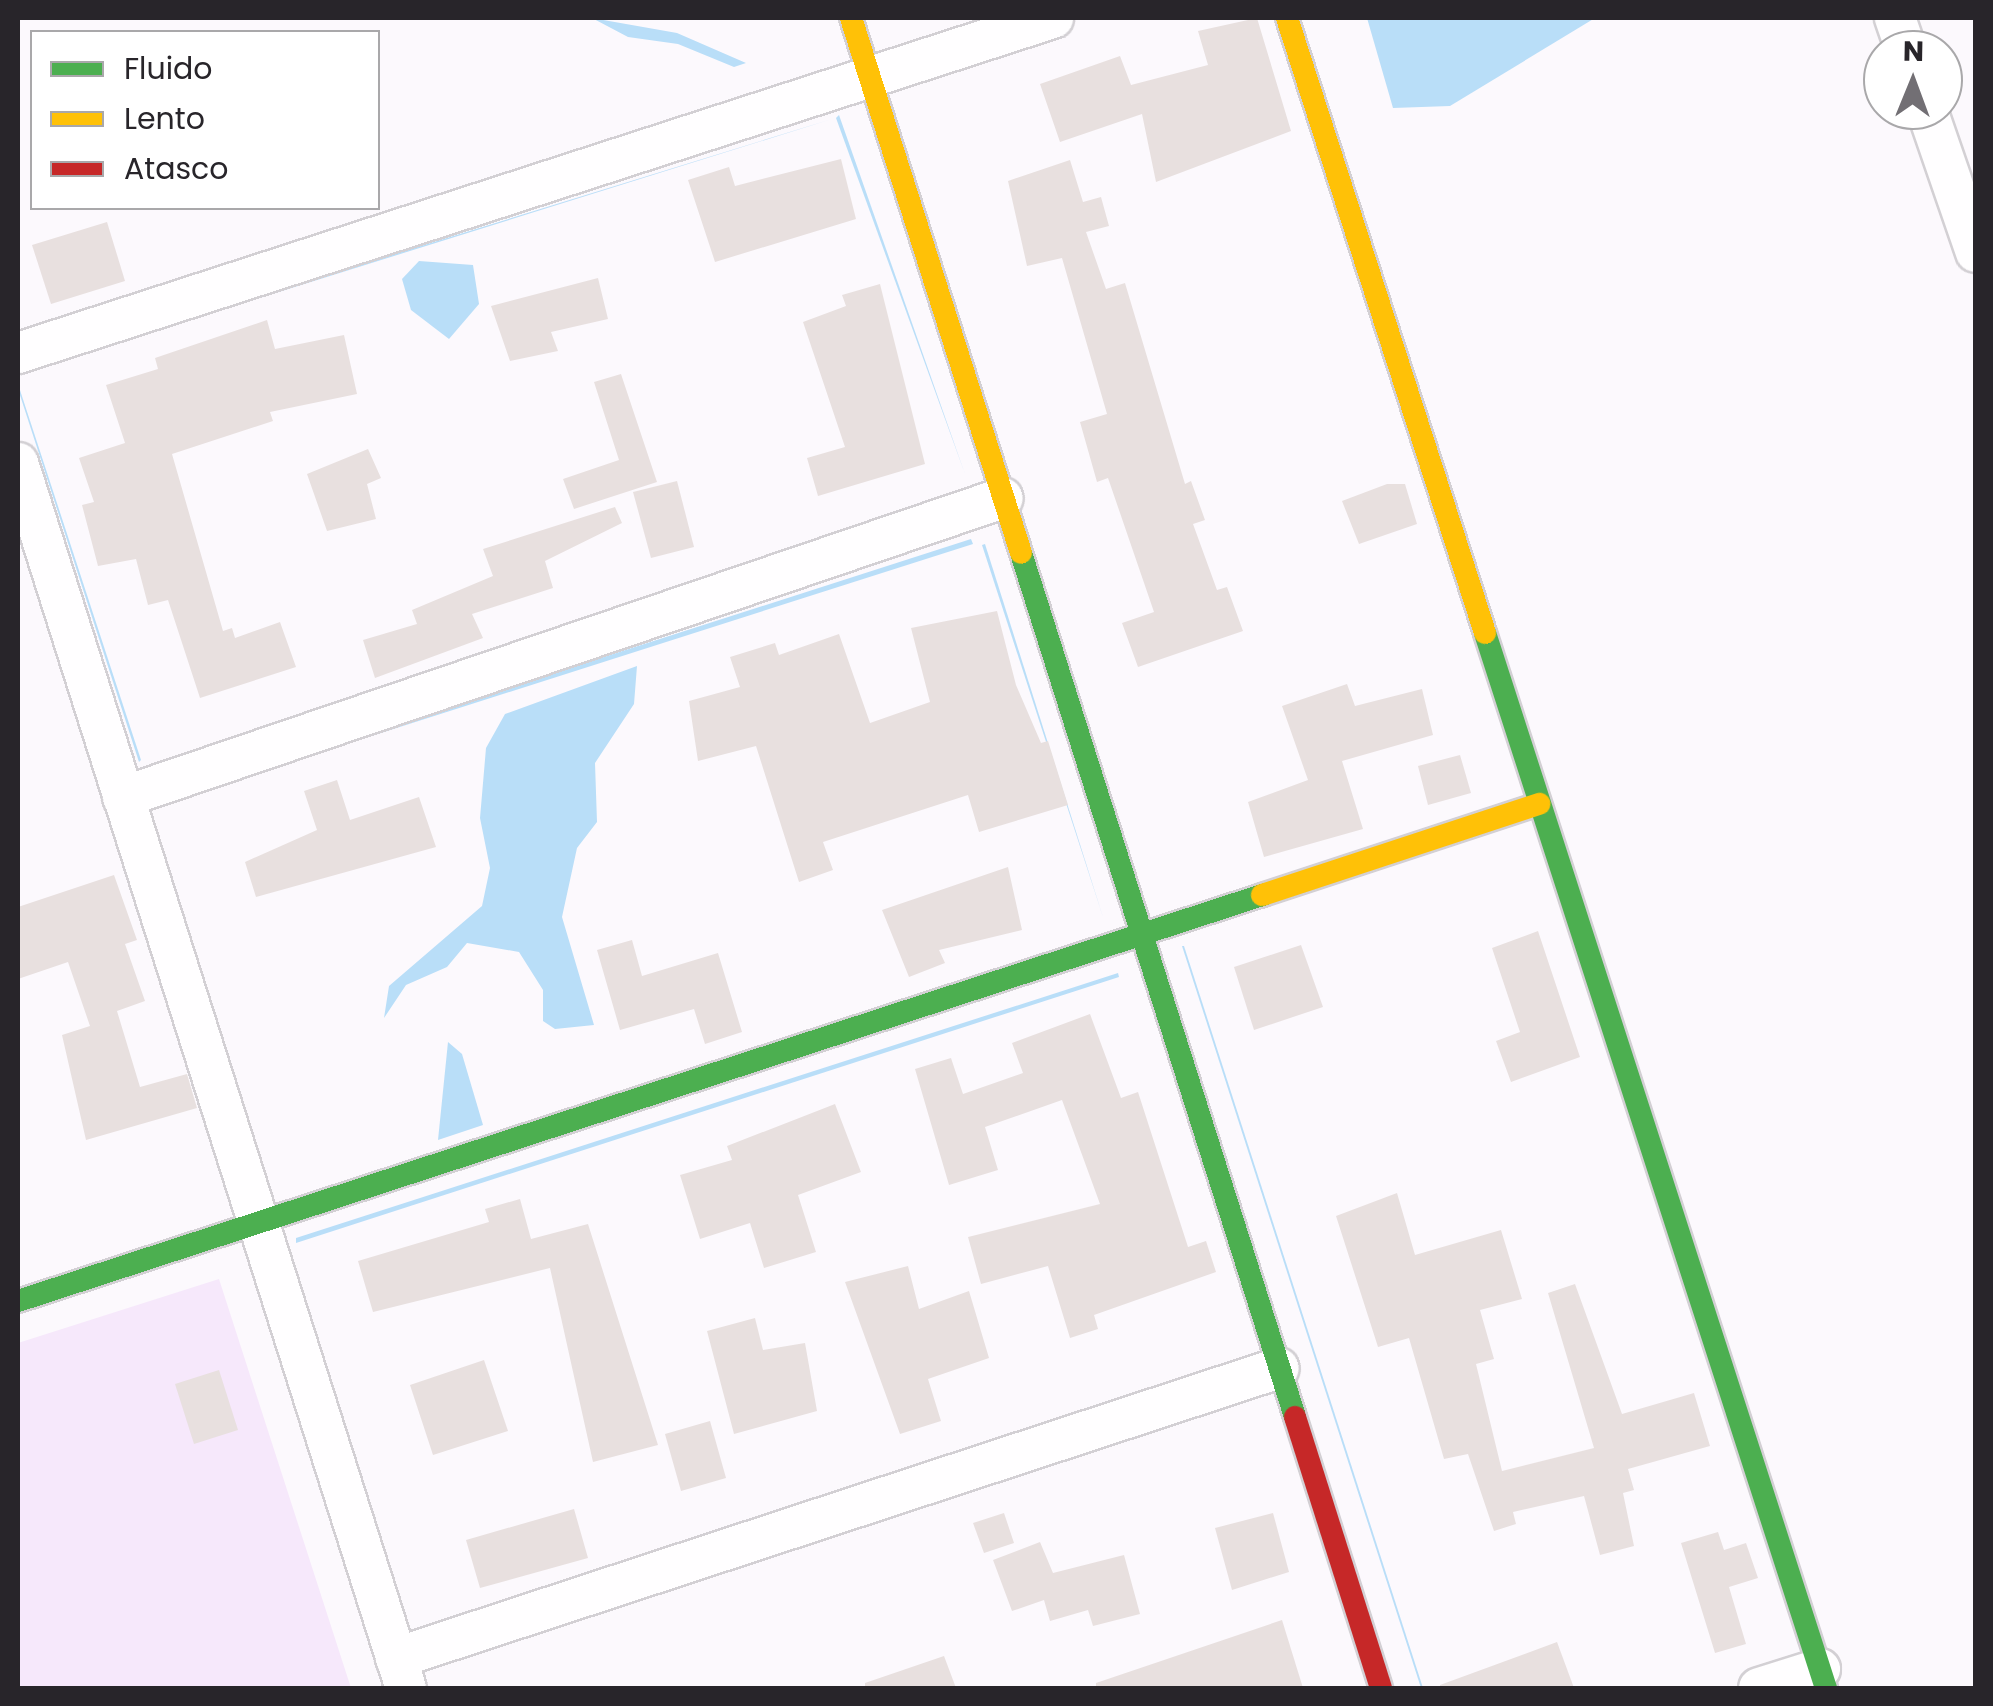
<!DOCTYPE html>
<style>
body{margin:0}
#map{position:relative;width:1993px;height:1706px;overflow:hidden;background:#fcf9fd;font-family:Poppins,sans-serif}
div>[style]{position:absolute}
[style*='--x']{left:calc(var(--x)*1px);top:calc(var(--y)*1px);width:calc(var(--w)*1px);rotate:calc(var(--a)*1deg)}
.green>*{inset:0;background:#f6e8fb}
.water>*{inset:0;background:#b9def8}
.building>*{inset:0;background:#e8e0df}
.roads{filter:drop-shadow(2px 0 #d3d0d4) drop-shadow(-2px 0 #d3d0d4) drop-shadow(0 2px #d3d0d4) drop-shadow(0 -2px #d3d0d4)}
.street>*{height:40px;margin:-20px;padding:0 20px;transform-origin:20px;border-radius:20px;background:#fffeff}
.fast>*{height:22px;margin:-11px;padding:0 11px;transform-origin:11px;border-radius:11px;background:#4caf50}
.slow>*{height:22px;margin:-11px;padding:0 11px;transform-origin:11px;border-radius:11px;background:#ffc107}
.jam>*{height:22px;margin:-11px;padding:0 11px;transform-origin:11px;border-radius:11px;background:#c62828}
span{translate:-50% -50%;white-space:nowrap;text-align:center;line-height:1.15;-webkit-text-stroke:10px #fff;paint-order:stroke}
.frame{position:absolute;inset:0;border:20px solid #28252a;pointer-events:none}
.legend{position:absolute;left:30px;top:30px;width:350px;height:180px;box-sizing:border-box;background:#fff;border:2px solid #a9a8aa;margin:0;padding:12px 18px;list-style:none;font-size:30px;color:#28252a}
.legend li{display:flex;align-items:center;gap:20px;height:50px}
.legend b{width:50px;border:2px solid #a9a8aa}
.north{position:absolute;left:1863px;top:30px;width:100px;height:100px;box-sizing:border-box;background:#fff;border:2px solid #a9a8aa;border-radius:50%;rotate:1deg;font-size:28px;font-weight:700;line-height:40px;text-align:center;color:#28252a}
.north::after{content:'';display:block;margin:auto;width:35px;height:45px;background:#726f74;clip-path:polygon(50% 0,100% 100%,50% 72%,0 100%)}
</style>
<div id="map">
<div class="green">
<i style="clip-path:polygon(219px 1279px,351px 1688px,18px 1688px,18px 1343px)"></i>
</div>
<div class="water">
<i style="clip-path:polygon(592px 18px,677px 33px,746px 63px,734px 67px,678px 44px,628px 37px)"></i>
<i style="clip-path:polygon(1367px 18px,1595px 18px,1450px 106px,1393px 108px)"></i>
<i style="clip-path:polygon(839px 115px,965px 474px,836px 118px)"></i>
<i style="clip-path:polygon(832px 119px,23px 372px,22px 369px)"></i>
<i style="clip-path:polygon(419px 261px,473px 265px,479px 304px,449px 339px,411px 310px,402px 279px)"></i>
<i style="clip-path:polygon(18px 384px,141px 760px,139px 762px,18px 389px)"></i>
<i style="clip-path:polygon(971px 539px,973px 544px,165px 802px,165px 798px)"></i>
<i style="clip-path:polygon(985px 544px,1103px 917px,982px 545px)"></i>
<i style="clip-path:polygon(637px 666px,634px 704px,595px 763px,597px 822px,577px 848px,562px 917px,594px 1025px,555px 1029px,543px 1021px,543px 990px,519px 952px,467px 943px,447px 967px,406px 985px,384px 1018px,389px 986px,482px 906px,490px 868px,480px 818px,486px 748px,505px 714px)"></i>
<i style="clip-path:polygon(1182px 946px,1184px 946px,1423px 1688px,1421px 1688px)"></i>
<i style="clip-path:polygon(1118px 973px,1119px 977px,296px 1243px,296px 1238px)"></i>
<i style="clip-path:polygon(448px 1042px,462px 1054px,483px 1125px,438px 1140px)"></i>
</div>
<div class="building">
<i style="clip-path:polygon(1257px 18px,1291px 131px,1156px 182px,1142px 114px,1060px 142px,1040px 84px,1120px 56px,1131px 85px,1208px 65px,1198px 31px)"></i>
<i style="clip-path:polygon(841px 159px,856px 219px,715px 262px,688px 180px,729px 167px,735px 186px)"></i>
<i style="clip-path:polygon(1070px 160px,1083px 202px,1101px 197px,1109px 226px,1086px 232px,1106px 289px,1125px 283px,1185px 484px,1191px 481px,1205px 520px,1193px 524px,1217px 590px,1227px 587px,1243px 631px,1138px 667px,1122px 623px,1154px 612px,1108px 478px,1097px 482px,1080px 422px,1107px 414px,1062px 258px,1027px 266px,1008px 181px)"></i>
<i style="clip-path:polygon(107px 222px,125px 281px,51px 304px,32px 245px)"></i>
<i style="clip-path:polygon(598px 278px,608px 319px,551px 332px,558px 351px,510px 361px,491px 306px)"></i>
<i style="clip-path:polygon(880px 284px,925px 464px,818px 496px,807px 458px,845px 447px,803px 322px,846px 306px,842px 295px)"></i>
<i style="clip-path:polygon(267px 320px,275px 349px,344px 335px,357px 394px,270px 412px,273px 421px,172px 454px,223px 631px,232px 628px,235px 638px,280px 622px,296px 667px,200px 698px,168px 600px,148px 605px,136px 559px,98px 566px,82px 505px,94px 502px,79px 458px,125px 443px,106px 385px,158px 369px,155px 358px)"></i>
<i style="clip-path:polygon(621px 374px,657px 482px,574px 509px,563px 479px,619px 460px,594px 382px)"></i>
<i style="clip-path:polygon(368px 449px,381px 478px,367px 484px,376px 519px,327px 531px,307px 474px)"></i>
<i style="clip-path:polygon(677px 481px,694px 547px,651px 558px,633px 492px)"></i>
<i style="clip-path:polygon(1387px 484px,1405px 484px,1417px 524px,1359px 544px,1342px 501px)"></i>
<i style="clip-path:polygon(615px 507px,622px 523px,545px 561px,553px 588px,472px 614px,483px 638px,375px 678px,363px 640px,417px 624px,412px 610px,493px 576px,483px 549px)"></i>
<i style="clip-path:polygon(997px 611px,1016px 685px,1041px 743px,1048px 741px,1068px 805px,979px 832px,968px 795px,823px 842px,833px 870px,799px 882px,756px 746px,698px 761px,689px 701px,740px 687px,730px 657px,775px 643px,779px 655px,839px 634px,870px 723px,930px 702px,911px 628px)"></i>
<i style="clip-path:polygon(1347px 684px,1355px 706px,1422px 689px,1433px 735px,1342px 761px,1363px 829px,1264px 857px,1248px 802px,1308px 780px,1282px 706px)"></i>
<i style="clip-path:polygon(1460px 755px,1471px 793px,1428px 805px,1418px 766px)"></i>
<i style="clip-path:polygon(337px 780px,350px 820px,419px 797px,436px 847px,256px 897px,245px 862px,317px 830px,304px 791px)"></i>
<i style="clip-path:polygon(1008px 867px,1022px 930px,939px 950px,945px 963px,909px 977px,882px 910px)"></i>
<i style="clip-path:polygon(114px 875px,137px 940px,125px 944px,145px 1001px,117px 1011px,140px 1087px,187px 1074px,197px 1108px,86px 1140px,62px 1035px,90px 1026px,68px 962px,18px 979px,18px 907px)"></i>
<i style="clip-path:polygon(1538px 931px,1580px 1057px,1511px 1082px,1496px 1041px,1520px 1032px,1492px 948px)"></i>
<i style="clip-path:polygon(632px 940px,642px 976px,718px 953px,742px 1032px,705px 1044px,694px 1009px,620px 1030px,597px 950px)"></i>
<i style="clip-path:polygon(1301px 945px,1323px 1007px,1254px 1030px,1234px 967px)"></i>
<i style="clip-path:polygon(1090px 1014px,1121px 1098px,1138px 1092px,1188px 1247px,1206px 1241px,1216px 1272px,1094px 1315px,1098px 1329px,1070px 1338px,1048px 1266px,981px 1284px,968px 1237px,1100px 1204px,1062px 1100px,985px 1127px,998px 1170px,949px 1185px,915px 1069px,951px 1058px,963px 1094px,1023px 1073px,1012px 1043px)"></i>
<i style="clip-path:polygon(835px 1104px,861px 1172px,798px 1195px,816px 1252px,764px 1268px,750px 1223px,700px 1239px,680px 1175px,732px 1160px,727px 1146px)"></i>
<i style="clip-path:polygon(1397px 1193px,1415px 1255px,1501px 1230px,1522px 1299px,1480px 1310px,1494px 1359px,1476px 1364px,1502px 1471px,1594px 1448px,1548px 1293px,1575px 1284px,1622px 1414px,1694px 1393px,1710px 1446px,1628px 1469px,1634px 1490px,1623px 1493px,1634px 1546px,1600px 1555px,1584px 1496px,1513px 1512px,1516px 1524px,1494px 1531px,1468px 1454px,1444px 1459px,1409px 1338px,1378px 1347px,1336px 1216px)"></i>
<i style="clip-path:polygon(520px 1199px,531px 1239px,588px 1224px,658px 1445px,593px 1462px,550px 1268px,373px 1312px,358px 1261px,489px 1222px,485px 1209px)"></i>
<i style="clip-path:polygon(908px 1266px,919px 1309px,969px 1291px,989px 1358px,928px 1379px,941px 1421px,900px 1434px,845px 1282px)"></i>
<i style="clip-path:polygon(755px 1318px,763px 1350px,805px 1343px,817px 1411px,734px 1434px,707px 1331px)"></i>
<i style="clip-path:polygon(484px 1360px,508px 1431px,433px 1455px,410px 1385px)"></i>
<i style="clip-path:polygon(219px 1370px,238px 1430px,194px 1444px,175px 1384px)"></i>
<i style="clip-path:polygon(710px 1421px,726px 1478px,681px 1491px,665px 1434px)"></i>
<i style="clip-path:polygon(574px 1509px,588px 1558px,480px 1588px,466px 1540px)"></i>
<i style="clip-path:polygon(1004px 1513px,1014px 1543px,984px 1553px,973px 1523px)"></i>
<i style="clip-path:polygon(1273px 1513px,1289px 1572px,1232px 1590px,1215px 1528px)"></i>
<i style="clip-path:polygon(1718px 1532px,1724px 1550px,1746px 1543px,1758px 1578px,1729px 1587px,1746px 1644px,1715px 1653px,1681px 1543px)"></i>
<i style="clip-path:polygon(1040px 1542px,1053px 1573px,1124px 1555px,1140px 1614px,1093px 1626px,1088px 1610px,1050px 1621px,1044px 1600px,1012px 1611px,993px 1560px)"></i>
<i style="clip-path:polygon(1282px 1620px,1303px 1688px,1096px 1688px,1096px 1683px)"></i>
<i style="clip-path:polygon(1557px 1642px,1574px 1688px,1440px 1688px,1440px 1685px)"></i>
<i style="clip-path:polygon(944px 1656px,956px 1688px,865px 1688px,865px 1683px)"></i>
</div>
<div class="roads">
<div class="street">
<i style="--x:1895;--y:18;--w:34;--a:71"></i>
<i style="--x:1927;--y:110;--w:150;--a:71"></i>
<i style="--x:18;--y:353;--w:1088;--a:-17.94"></i>
<i style="--x:18;--y:463;--w:1285;--a:72.43"></i>
<i style="--x:123;--y:797;--w:929;--a:-18.77"></i>
<i style="--x:396;--y:1658;--w:929;--a:-18.18"></i>
<i style="--x:1759;--y:1688;--w:64;--a:-17.3"></i>
</div>
<div class="fast">
<i style="--x:1021;--y:553;--w:906;--a:72.4"></i>
<i style="--x:1485;--y:633;--w:1109;--a:72.09"></i>
<i style="--x:18;--y:1301;--w:1309;--a:-18.07"></i>
</div>
<div class="slow">
<i style="--x:851;--y:18;--w:561;--a:72.37"></i>
<i style="--x:1287;--y:18;--w:646;--a:72.15"></i>
<i style="--x:1262;--y:895;--w:292;--a:-18.2"></i>
</div>
<div class="jam">
<i style="--x:1295;--y:1417;--w:284;--a:72.4"></i>
</div>
</div>
<div class="frame"></div>
<ul class="legend">
<li><b style="height:12px;background:#4caf50"></b>Fluido</li>
<li><b style="height:12px;background:#ffc107"></b>Lento</li>
<li><b style="height:12px;background:#c62828"></b>Atasco</li>
</ul>
<div class="north">N</div>
</div>
